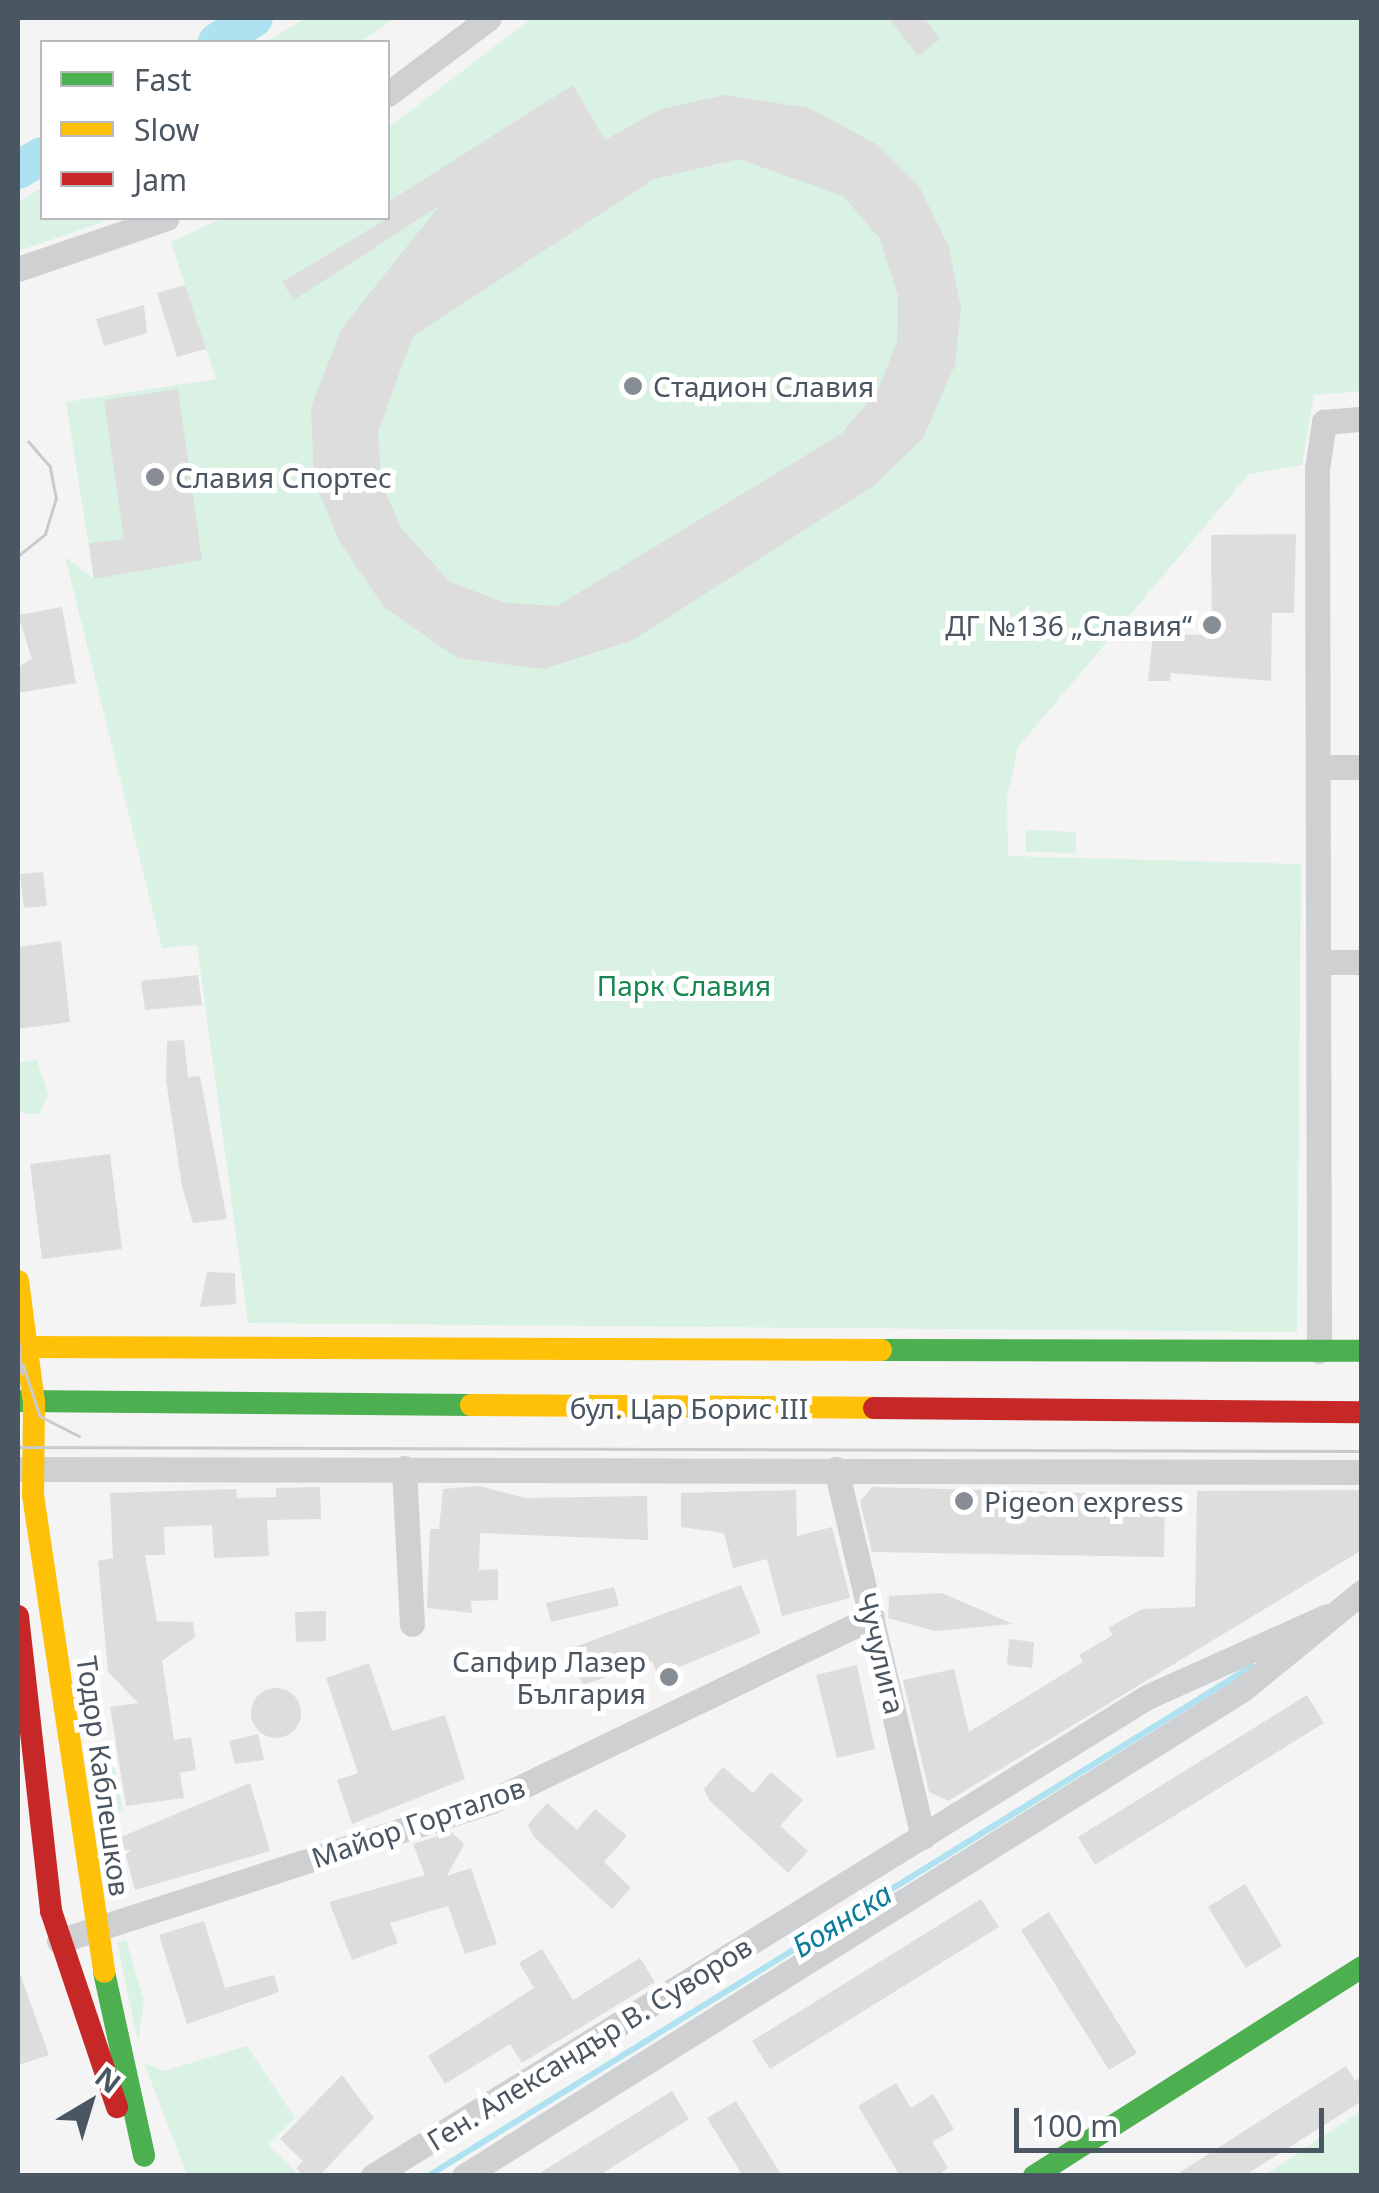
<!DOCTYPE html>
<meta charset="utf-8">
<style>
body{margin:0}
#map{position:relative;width:1379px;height:2193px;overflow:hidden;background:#f4f4f4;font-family:"Noto Sans",sans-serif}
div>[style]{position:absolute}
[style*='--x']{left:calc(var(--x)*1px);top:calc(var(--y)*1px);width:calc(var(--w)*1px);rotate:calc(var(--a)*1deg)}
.green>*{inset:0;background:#d9f2e3}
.stream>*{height:6px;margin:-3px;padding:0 3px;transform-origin:3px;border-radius:3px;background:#aee2f0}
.river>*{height:38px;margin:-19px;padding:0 19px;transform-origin:19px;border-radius:19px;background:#aee2f0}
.building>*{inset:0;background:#ddddde}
.round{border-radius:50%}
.street>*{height:25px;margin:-12.5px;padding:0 12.5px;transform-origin:12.5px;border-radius:12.5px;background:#ced0d2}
.fast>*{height:22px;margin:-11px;padding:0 11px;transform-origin:11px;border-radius:11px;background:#4caf50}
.slow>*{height:22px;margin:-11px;padding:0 11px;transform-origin:11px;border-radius:11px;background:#ffc107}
.jam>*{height:22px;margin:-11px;padding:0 11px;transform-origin:11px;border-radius:11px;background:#c62828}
.tram>*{height:2.5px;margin:-1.25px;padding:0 1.25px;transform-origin:1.25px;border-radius:1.25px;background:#c9cacc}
.dots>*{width:28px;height:28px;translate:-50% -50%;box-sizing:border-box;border:5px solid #fff;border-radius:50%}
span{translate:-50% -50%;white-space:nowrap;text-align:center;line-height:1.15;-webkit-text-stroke:10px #fff;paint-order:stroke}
.poi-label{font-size:28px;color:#4a5661}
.left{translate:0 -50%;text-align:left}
.right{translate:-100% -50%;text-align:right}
.park-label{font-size:28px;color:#17864f}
.street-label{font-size:28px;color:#4a5661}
.water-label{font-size:30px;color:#0c7c9b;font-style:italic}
.frame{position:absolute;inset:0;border:20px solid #4a5661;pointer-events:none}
.legend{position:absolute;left:40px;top:40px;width:350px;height:180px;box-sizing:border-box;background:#fff;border:2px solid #b7bbc0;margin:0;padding:12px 18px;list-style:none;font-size:30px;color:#4a5661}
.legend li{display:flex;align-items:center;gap:20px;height:50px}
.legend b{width:50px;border:2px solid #b7bbc0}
.north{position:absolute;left:40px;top:2053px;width:100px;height:100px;-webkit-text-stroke:8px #fff;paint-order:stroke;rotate:38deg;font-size:28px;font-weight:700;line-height:40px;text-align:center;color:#4a5661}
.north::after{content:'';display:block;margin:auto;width:35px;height:45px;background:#4a5661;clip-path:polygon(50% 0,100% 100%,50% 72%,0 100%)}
.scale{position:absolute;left:1014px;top:2108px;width:310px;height:45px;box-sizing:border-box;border:5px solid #4a5661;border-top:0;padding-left:12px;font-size:30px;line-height:35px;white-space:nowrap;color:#4a5661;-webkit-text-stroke:8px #fff;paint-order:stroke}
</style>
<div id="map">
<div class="green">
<i style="clip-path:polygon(305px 18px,395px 18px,360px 42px,267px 42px)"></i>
<i style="clip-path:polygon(532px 18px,1361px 18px,1361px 391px,1314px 395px,1302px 465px,1249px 474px,1018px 747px,1007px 797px,1008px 856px,1301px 864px,1297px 1332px,248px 1323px,197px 945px,162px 948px,65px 557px,94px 579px,66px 402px,216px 379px,171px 242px,223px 218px,388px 218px,388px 128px)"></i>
<i style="clip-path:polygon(42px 188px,42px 218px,115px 218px,18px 251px,18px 202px)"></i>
<i style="clip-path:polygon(1026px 830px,1076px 832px,1076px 853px,1026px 852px)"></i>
<i style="clip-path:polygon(37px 1060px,48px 1094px,40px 1114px,29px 1114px,18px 1111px,18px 1063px)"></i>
<i style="clip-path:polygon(112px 1756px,123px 1810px,98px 1819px,89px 1759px)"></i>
<i style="clip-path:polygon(126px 1940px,144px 2001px,138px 2042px,117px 1942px)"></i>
<i style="clip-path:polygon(247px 2046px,295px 2118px,268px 2145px,299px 2175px,187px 2175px,144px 2063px,164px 2071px)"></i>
<i style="clip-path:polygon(1361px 2111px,1361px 2175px,1265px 2175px)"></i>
</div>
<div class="stream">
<i style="--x:428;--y:2176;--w:969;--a:-31.75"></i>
</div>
<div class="river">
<i style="--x:217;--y:42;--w:44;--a:-33"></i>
<i style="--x:18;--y:170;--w:28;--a:-30"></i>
</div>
<div class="building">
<i style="clip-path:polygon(889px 18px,924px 18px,940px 39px,918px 56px)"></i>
<i style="clip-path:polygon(evenodd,573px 85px,605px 140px,661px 109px,724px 95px,809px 108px,878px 145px,919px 186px,949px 247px,961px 308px,955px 365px,923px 438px,876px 484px,633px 640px,544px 669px,457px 658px,384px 607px,339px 541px,314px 480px,311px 407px,342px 328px,439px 206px,294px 300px,282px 282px,388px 218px,388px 202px,573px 85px,739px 159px,843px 196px,880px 239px,898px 296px,897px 342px,878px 390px,841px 434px,557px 606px,506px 603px,450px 582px,402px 529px,381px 483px,378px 432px,413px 336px,654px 179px,739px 159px)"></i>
<i style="clip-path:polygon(185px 285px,206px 349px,177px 357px,157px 293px)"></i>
<i style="clip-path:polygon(144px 305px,147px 333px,104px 346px,96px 319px)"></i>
<i style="clip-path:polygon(178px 389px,202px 560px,94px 579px,89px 543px,124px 539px,104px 400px)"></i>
<i style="clip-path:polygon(1296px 534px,1294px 613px,1272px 613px,1271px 681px,1171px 673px,1170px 681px,1148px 681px,1153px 634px,1212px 635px,1211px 535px)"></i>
<i style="clip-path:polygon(62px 607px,76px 683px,18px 693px,18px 667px,32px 659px,18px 615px)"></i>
<i style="clip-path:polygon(43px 872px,47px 906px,24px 908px,20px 874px)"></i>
<i style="clip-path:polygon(61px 941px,70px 1022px,18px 1029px,18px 947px)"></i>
<i style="clip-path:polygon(198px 975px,202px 1005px,145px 1010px,141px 981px)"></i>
<i style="clip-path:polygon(184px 1040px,188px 1077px,200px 1076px,227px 1219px,193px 1223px,182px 1186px,166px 1080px,167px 1041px)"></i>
<i style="clip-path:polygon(110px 1154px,122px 1249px,42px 1259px,30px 1164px)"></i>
<i style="clip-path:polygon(207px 1272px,235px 1273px,236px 1304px,200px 1307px)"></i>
<i style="clip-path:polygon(479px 1486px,525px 1498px,647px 1496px,648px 1540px,480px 1533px,479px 1570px,498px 1569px,498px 1600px,471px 1601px,472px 1613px,427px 1608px,430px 1529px,439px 1529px,443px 1489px)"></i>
<i style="clip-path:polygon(320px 1487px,321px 1519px,267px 1520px,269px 1556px,214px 1558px,212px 1525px,164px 1527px,165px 1555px,145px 1555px,157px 1621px,193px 1622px,195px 1637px,162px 1661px,174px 1740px,191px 1737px,196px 1770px,180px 1773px,184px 1798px,126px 1806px,110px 1707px,138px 1703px,108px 1672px,98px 1561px,113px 1558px,110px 1493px,236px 1489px,237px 1498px,276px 1497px,276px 1488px)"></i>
<i style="clip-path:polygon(872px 1487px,1165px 1495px,1164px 1557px,872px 1552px,860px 1501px)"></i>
<i style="clip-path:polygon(796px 1490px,797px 1536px,832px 1527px,850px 1598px,782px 1616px,767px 1559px,733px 1568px,724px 1533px,681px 1527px,681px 1493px)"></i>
<i style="clip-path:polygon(1362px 1490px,1362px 1550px,948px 1801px,929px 1792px,903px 1680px,954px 1669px,969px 1732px,1083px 1662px,1079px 1655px,1113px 1635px,1108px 1628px,1142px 1609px,1195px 1607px,1197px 1491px)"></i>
<i style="clip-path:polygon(741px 1585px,761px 1633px,658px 1676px,652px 1661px,583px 1685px,567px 1650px)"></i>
<i style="clip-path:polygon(614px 1587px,619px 1606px,551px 1622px,546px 1603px)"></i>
<i style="clip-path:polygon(942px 1593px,1013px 1624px,935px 1631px,888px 1618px,889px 1596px)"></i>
<i style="clip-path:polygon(326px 1611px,326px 1641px,296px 1642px,295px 1612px)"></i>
<i style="clip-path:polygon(1009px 1639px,1034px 1642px,1032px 1668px,1007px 1665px)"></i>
<i style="clip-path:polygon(369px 1663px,392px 1731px,445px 1715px,465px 1779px,352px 1824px,337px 1780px,358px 1773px,326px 1678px)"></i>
<i style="clip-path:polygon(857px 1665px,875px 1749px,837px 1758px,816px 1675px)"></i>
<i class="round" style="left:251px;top:1688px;width:50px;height:50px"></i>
<i style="clip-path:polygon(1307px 1695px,1324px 1723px,1095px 1865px,1078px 1837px)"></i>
<i style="clip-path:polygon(258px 1734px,264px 1760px,235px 1764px,229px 1741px)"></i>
<i style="clip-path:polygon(723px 1767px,753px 1793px,771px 1772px,803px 1800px,780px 1826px,808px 1851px,788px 1873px,710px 1801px,704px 1789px)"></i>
<i style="clip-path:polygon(250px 1783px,270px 1851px,135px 1890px,121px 1837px)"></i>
<i style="clip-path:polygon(547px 1803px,577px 1830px,595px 1809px,627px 1836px,604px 1862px,631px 1888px,612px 1909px,534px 1837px,528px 1825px)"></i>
<i style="clip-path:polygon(451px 1832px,464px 1844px,447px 1876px,471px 1868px,497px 1944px,465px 1954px,448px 1906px,390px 1923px,398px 1943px,352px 1960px,329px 1902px,425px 1875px,413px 1844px)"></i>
<i style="clip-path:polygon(1245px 1884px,1282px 1946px,1246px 1968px,1208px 1907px)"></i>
<i style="clip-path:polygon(981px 1899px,999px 1927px,770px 2069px,752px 2041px)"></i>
<i style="clip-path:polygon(1049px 1912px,1137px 2053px,1109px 2070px,1021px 1930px)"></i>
<i style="clip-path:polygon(204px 1921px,225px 1988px,274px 1975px,279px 1992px,187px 2024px,159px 1935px)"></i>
<i style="clip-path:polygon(542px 1949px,573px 2000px,640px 1958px,655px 1982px,522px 2063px,510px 2044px,445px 2084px,428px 2056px,534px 1988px,519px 1963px)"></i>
<i style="clip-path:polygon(18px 1968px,49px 2055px,18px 2065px)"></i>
<i style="clip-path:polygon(1346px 2066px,1355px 2081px,1362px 2077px,1362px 2101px,1244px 2176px,1174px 2176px)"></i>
<i style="clip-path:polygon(342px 2075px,374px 2118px,319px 2176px,304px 2176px,296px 2168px,303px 2161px,280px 2139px)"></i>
<i style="clip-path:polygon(896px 2083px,911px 2108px,933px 2094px,954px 2129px,932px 2142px,948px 2168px,936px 2176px,900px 2176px,858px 2106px)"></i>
<i style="clip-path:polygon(672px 2091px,689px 2119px,598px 2176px,535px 2176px)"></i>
<i style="clip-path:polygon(736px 2101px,751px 2126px,782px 2176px,743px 2176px,707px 2118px)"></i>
</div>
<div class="street">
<i style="--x:388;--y:94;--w:126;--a:-37"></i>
<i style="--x:18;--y:269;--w:157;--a:-18.9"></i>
<i style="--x:1319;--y:767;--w:43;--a:0"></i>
<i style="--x:1319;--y:962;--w:43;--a:0"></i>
<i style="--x:1319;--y:1351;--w:882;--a:-90.13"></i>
<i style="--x:1317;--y:469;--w:48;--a:-81.5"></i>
<i style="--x:1324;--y:422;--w:38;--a:-5"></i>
<i style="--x:404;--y:1468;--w:156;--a:87.1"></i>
<i style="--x:18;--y:1469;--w:1344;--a:0.13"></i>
<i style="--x:836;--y:1469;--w:378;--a:76.7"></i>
<i style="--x:59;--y:1941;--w:455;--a:-17.9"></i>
<i style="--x:492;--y:1801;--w:422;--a:-25.8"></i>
<i style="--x:373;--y:2176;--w:910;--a:-31.75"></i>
<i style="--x:1147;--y:1697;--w:197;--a:-24.2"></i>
<i style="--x:464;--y:2176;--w:919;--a:-32.01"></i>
<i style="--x:1243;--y:1689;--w:154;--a:-39.2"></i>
</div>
<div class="fast">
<i style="--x:881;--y:1350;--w:481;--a:0.1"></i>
<i style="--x:18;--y:1401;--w:453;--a:0.5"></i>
<i style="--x:104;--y:1972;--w:188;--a:77.7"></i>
<i style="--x:1034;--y:2176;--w:389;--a:-32.5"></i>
</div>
<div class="slow">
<i style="--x:18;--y:1281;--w:122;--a:82.5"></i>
<i style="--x:34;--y:1402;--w:93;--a:90.6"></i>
<i style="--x:33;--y:1495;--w:482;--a:81.5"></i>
<i style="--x:18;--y:1347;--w:863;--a:0.2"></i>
<i style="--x:471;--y:1405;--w:403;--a:0.4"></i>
</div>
<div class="jam">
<i style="--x:874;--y:1408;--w:488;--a:0.5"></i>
<i style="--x:18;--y:1616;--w:297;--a:83.6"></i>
<i style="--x:51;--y:1911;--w:207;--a:71.4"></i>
</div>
<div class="tram">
<i style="--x:18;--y:556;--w:35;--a:-39"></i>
<i style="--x:45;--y:534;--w:37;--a:-73"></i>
<i style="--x:56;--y:499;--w:33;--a:-101"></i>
<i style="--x:50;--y:467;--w:33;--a:-131"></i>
<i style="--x:18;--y:1332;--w:42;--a:84.6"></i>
<i style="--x:23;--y:1364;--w:55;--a:71.9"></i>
<i style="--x:40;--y:1416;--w:44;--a:27.1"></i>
<i style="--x:18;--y:1447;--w:1344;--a:0.17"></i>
</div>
<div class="dots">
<i style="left:633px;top:386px;background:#868d94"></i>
<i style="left:155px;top:477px;background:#868d94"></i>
<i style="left:1212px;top:625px;background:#868d94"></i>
<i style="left:964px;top:1501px;background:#868d94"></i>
<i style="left:669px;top:1677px;background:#868d94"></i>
</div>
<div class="poi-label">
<span class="left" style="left:653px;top:386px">Стадион Славия</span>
<span class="left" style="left:175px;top:477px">Славия Спортес</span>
<span class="right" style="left:1192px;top:625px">ДГ №136 „Славия“</span>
<span class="left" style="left:984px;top:1501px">Pigeon express</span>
<span class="right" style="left:646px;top:1677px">Сапфир Лазер<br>България</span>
</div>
<div class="park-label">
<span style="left:684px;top:985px">Парк Славия</span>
</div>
<div class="street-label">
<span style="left:689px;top:1408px">бул. Цар Борис III</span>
<span style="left:881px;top:1653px;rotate:76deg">Чучулига</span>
<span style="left:104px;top:1776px;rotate:82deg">Тодор Каблешков</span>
<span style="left:418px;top:1822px;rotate:-19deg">Майор Горталов</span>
<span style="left:589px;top:2043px;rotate:-32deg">Ген. Александър В. Суворов</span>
</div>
<div class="water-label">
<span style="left:842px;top:1920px;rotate:-32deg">Боянска</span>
</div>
<div class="frame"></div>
<ul class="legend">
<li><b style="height:12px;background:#4caf50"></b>Fast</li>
<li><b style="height:12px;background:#ffc107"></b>Slow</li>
<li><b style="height:12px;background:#c62828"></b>Jam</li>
</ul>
<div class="north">N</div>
<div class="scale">100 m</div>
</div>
